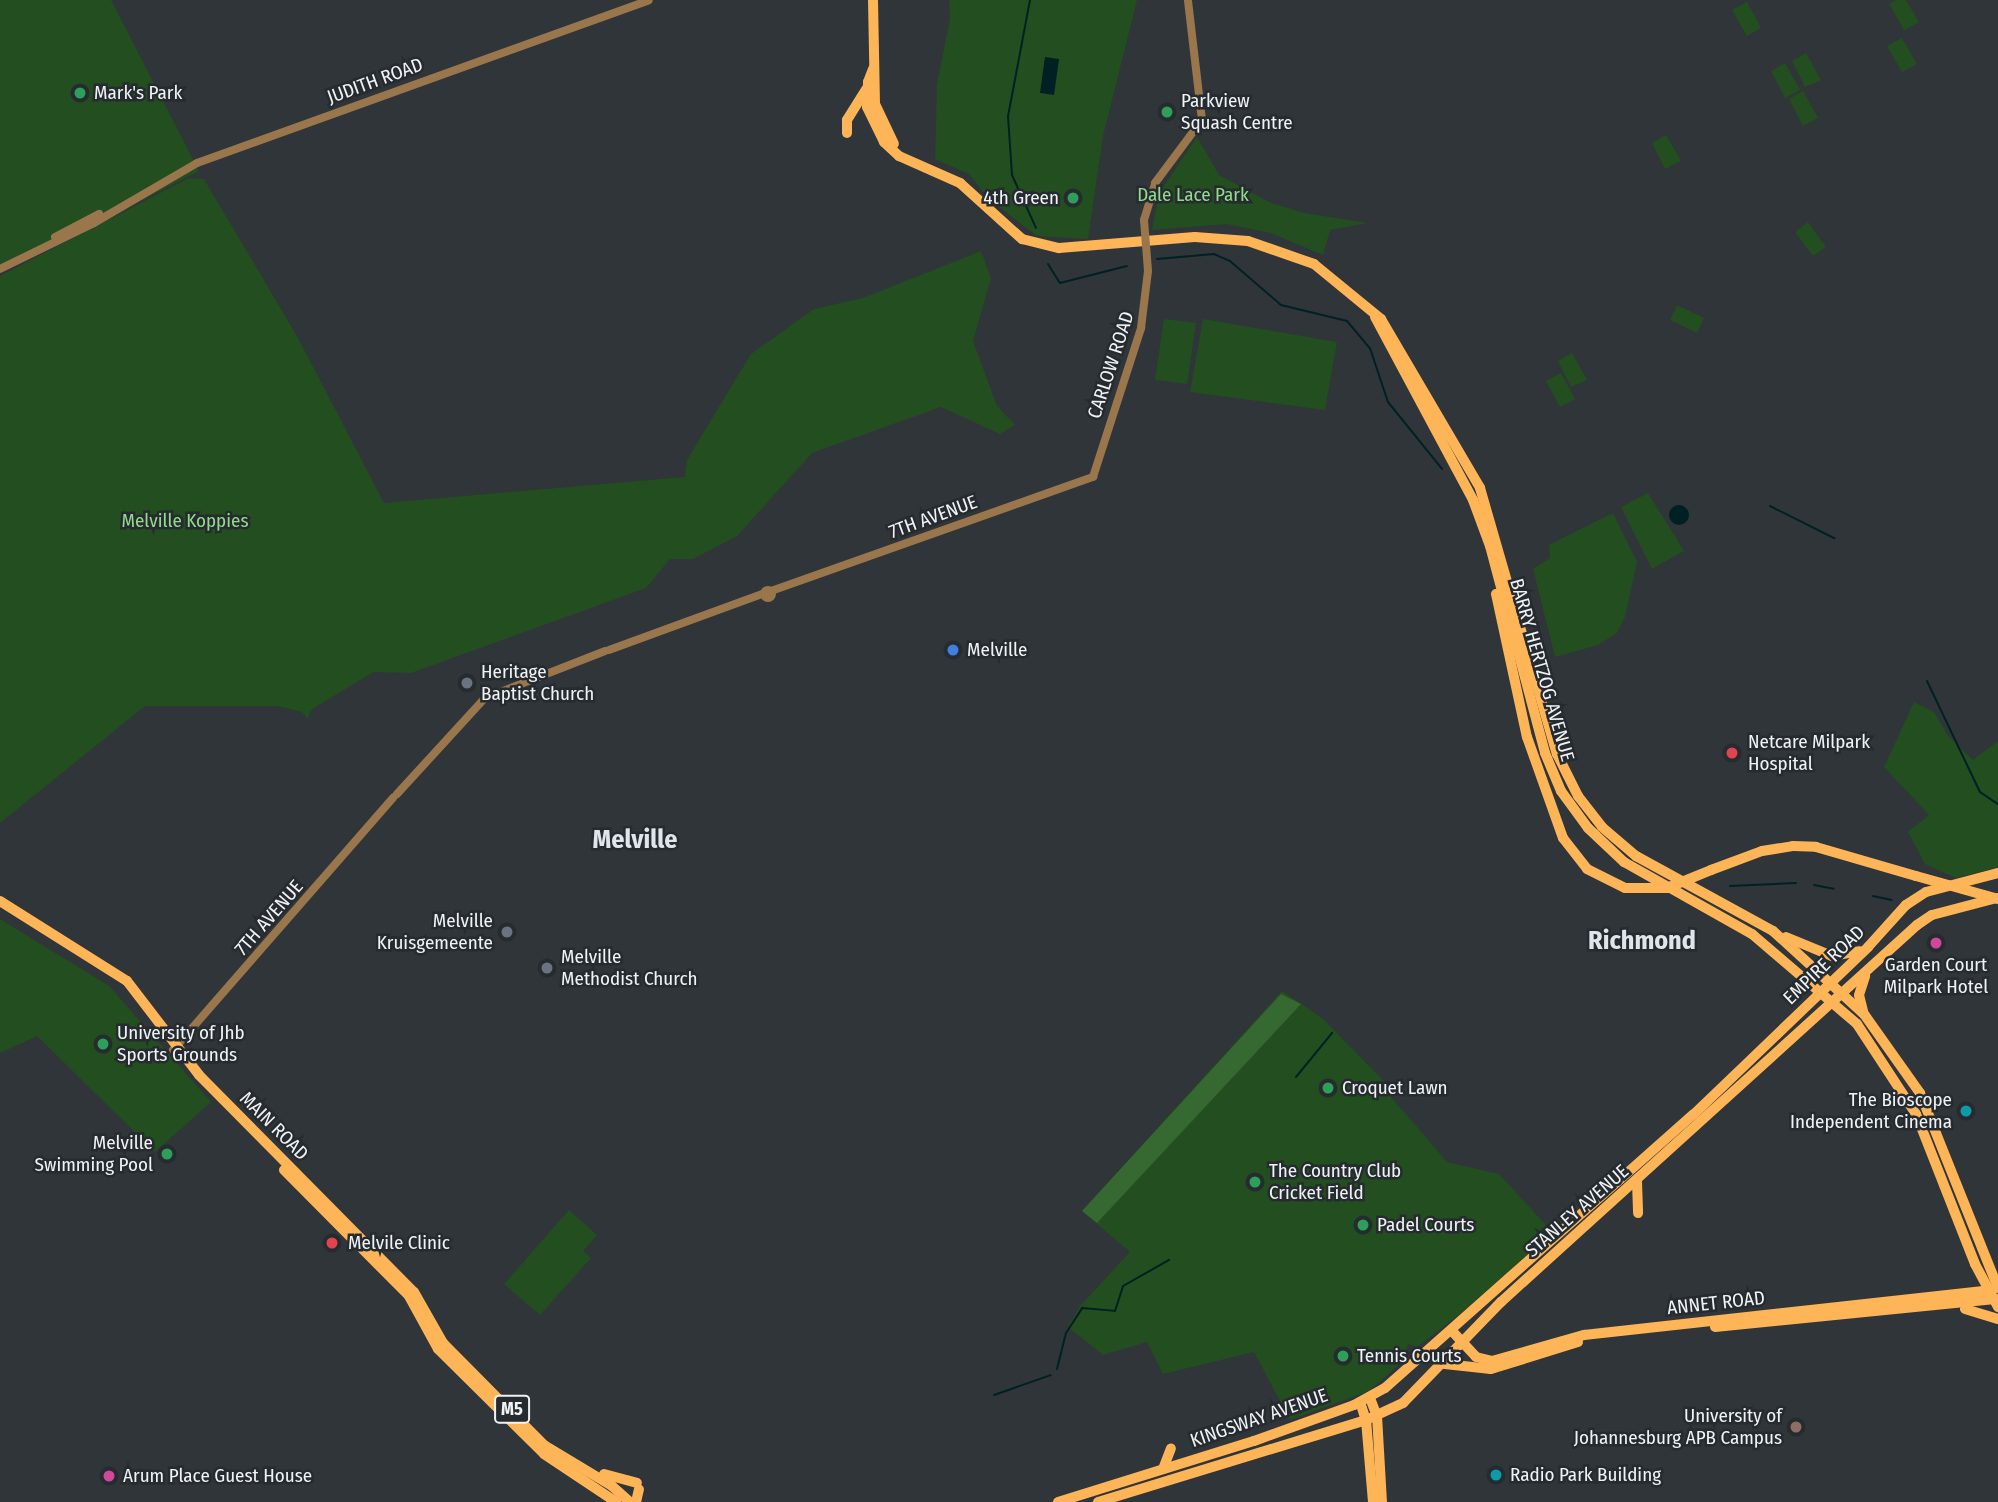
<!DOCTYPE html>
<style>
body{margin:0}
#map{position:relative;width:1998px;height:1502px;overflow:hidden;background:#303539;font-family:"Fira Sans Condensed",sans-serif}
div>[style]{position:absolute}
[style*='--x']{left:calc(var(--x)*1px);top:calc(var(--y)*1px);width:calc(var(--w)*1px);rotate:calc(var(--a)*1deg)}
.green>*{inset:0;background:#234e1f}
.forest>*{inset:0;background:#366931}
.water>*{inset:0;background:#002124}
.round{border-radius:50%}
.stream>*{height:2px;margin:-1px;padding:0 1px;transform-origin:1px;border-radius:1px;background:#002124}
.minor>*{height:8px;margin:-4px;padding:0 4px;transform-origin:4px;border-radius:4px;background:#99764c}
.minor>.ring{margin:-4px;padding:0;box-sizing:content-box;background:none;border:8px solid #99764c;border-radius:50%}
.major>*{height:10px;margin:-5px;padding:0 5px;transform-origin:5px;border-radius:5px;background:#feb558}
.minor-bridge>*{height:8px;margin:-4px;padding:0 4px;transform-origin:4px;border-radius:4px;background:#99764c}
.major-bridge>*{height:10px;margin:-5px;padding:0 5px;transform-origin:5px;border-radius:5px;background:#feb558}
.dots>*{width:19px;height:19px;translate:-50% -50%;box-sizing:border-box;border:4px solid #262b2f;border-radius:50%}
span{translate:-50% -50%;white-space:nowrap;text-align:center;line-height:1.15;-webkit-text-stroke:5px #262b2f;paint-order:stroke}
.shield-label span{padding:2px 5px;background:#262b2f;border:2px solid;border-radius:5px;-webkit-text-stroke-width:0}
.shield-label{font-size:18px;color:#f0f3f6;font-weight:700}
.street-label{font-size:19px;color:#f0f3f6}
.poi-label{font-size:19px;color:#f0f3f6}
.left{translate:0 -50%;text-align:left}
.right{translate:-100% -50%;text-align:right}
.park-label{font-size:19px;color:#92db8b}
.district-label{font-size:26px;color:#dfe5eb;font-weight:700}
</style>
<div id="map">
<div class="green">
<i style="clip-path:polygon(0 0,111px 0,199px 171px,0 273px)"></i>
<i style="clip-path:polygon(949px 0,1137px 0,1103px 136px,1088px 239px,1037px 236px,990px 200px,969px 174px,935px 159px,937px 84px,950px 19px)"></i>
<i style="clip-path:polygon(1896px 0,1906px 0,1919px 22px,1904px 30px,1889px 4px)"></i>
<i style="clip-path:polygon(1747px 2px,1761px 28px,1747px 36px,1732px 10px)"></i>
<i style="clip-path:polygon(1902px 38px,1917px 64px,1902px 72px,1887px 46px)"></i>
<i style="clip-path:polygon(1806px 53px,1821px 80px,1805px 87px,1792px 61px)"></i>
<i style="clip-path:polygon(1785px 63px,1800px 90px,1785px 98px,1771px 71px)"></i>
<i style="clip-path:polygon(1803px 91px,1818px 118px,1803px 126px,1789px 99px)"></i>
<i style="clip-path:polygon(1666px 135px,1681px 161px,1665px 169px,1652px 143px)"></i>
<i style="clip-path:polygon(1197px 137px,1219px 175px,1271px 203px,1304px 213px,1368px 223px,1330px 230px,1323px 255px,1271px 233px,1227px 224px,1152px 230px,1159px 193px)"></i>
<i style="clip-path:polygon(189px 178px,204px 179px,298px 338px,384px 503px,685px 477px,687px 460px,751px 354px,814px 309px,863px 298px,981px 251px,991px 278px,973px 341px,997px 406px,1015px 425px,1000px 434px,941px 407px,812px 453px,737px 536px,693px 559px,670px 559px,646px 588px,411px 673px,373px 672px,311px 710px,308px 719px,302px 712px,278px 706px,145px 706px,0 823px,0 276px)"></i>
<i style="clip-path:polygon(1808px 222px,1826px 247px,1813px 256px,1795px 232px)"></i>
<i style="clip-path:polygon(1677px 305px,1704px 318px,1697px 333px,1670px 320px)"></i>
<i style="clip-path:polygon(1164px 319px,1196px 323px,1187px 384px,1155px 380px)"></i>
<i style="clip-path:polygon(1203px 319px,1337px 342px,1325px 410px,1190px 392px)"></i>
<i style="clip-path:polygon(1572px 353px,1587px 380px,1571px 387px,1558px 361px)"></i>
<i style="clip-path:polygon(1561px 373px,1575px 399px,1560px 407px,1546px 381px)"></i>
<i style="clip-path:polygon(1648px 493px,1684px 551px,1652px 569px,1621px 507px)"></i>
<i style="clip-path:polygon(1613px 513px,1637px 562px,1625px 617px,1617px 633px,1598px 645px,1555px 657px,1533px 569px,1550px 558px,1549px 545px)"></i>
<i style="clip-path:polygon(1914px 702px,1934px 712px,1948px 736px,1973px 760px,1998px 741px,1998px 867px,1956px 878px,1925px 864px,1908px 832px,1929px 815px,1884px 767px)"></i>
<i style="clip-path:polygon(0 919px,109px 986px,211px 1102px,155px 1152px,37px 1036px,0 1053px)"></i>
<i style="clip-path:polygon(1282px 991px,1322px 1018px,1385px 1082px,1385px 1090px,1447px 1162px,1499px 1174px,1553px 1233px,1460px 1314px,1417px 1347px,1408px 1344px,1401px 1363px,1369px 1391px,1290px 1420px,1254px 1352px,1163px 1374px,1147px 1342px,1103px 1355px,1068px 1327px,1080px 1306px,1130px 1252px,1082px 1211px)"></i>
<i style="clip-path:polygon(569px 1210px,597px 1235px,583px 1251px,591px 1258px,540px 1315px,504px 1284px)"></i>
</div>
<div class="forest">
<i style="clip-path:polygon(1281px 994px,1301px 1004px,1097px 1223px,1082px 1211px)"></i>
</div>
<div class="water">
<i style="clip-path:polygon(1045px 57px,1059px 59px,1054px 95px,1040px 93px)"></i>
<i class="round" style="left:1669px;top:505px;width:20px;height:20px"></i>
</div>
<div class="stream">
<i style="--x:1030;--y:0;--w:118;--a:100.7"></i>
<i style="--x:1008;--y:116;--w:59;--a:86.1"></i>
<i style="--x:1012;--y:175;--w:58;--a:65.6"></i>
<i style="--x:1157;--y:259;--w:57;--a:-5"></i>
<i style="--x:1214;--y:254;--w:17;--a:24"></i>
<i style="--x:1230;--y:261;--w:67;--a:40.8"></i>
<i style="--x:1281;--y:305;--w:68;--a:13.6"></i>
<i style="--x:1347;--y:321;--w:35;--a:50"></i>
<i style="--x:1370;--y:348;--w:57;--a:71.6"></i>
<i style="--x:1388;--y:402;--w:86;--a:51.1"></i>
<i style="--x:1048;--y:264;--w:22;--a:58"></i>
<i style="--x:1060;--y:283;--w:69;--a:-14.2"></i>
<i style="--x:1770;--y:506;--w:72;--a:26.6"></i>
<i style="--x:1927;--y:681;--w:123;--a:64.5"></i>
<i style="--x:1980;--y:792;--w:22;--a:34"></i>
<i style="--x:1814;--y:885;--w:20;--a:11"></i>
<i style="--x:1730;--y:886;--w:66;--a:-2.6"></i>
<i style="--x:1873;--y:896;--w:19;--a:12"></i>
<i style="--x:1296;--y:1077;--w:57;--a:-50.7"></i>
<i style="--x:1057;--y:1369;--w:37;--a:-76"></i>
<i style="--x:1066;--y:1333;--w:30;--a:-57"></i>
<i style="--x:1082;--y:1308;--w:33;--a:5"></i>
<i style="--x:1115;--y:1311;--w:26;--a:-72"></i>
<i style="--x:1123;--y:1286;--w:53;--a:-29.5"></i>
<i style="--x:994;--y:1395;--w:60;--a:-19.3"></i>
</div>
<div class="minor">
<i style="--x:1144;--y:220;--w:39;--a:-73"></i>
<i style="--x:1155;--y:183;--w:79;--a:-53.3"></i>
<i style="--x:1202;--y:120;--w:121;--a:-96.7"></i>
<i style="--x:55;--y:237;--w:50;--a:-27.6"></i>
<i style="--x:0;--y:269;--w:105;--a:-26.1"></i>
<i style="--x:94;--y:223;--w:119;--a:-30.2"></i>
<i style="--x:197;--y:163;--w:480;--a:-19.8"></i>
<i class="ring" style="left:764px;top:590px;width:0;height:0"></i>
<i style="--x:771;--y:591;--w:342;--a:-19.5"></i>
<i style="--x:1093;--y:477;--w:157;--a:-72.1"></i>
<i style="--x:1141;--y:328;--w:57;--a:-83"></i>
<i style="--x:609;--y:650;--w:166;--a:-20.1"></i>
<i style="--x:397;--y:794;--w:130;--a:-47.5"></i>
<i style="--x:485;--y:698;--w:129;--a:-21.4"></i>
<i style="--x:173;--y:1050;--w:335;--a:-48.9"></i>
</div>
<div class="major">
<i style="--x:873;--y:0;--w:104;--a:88.9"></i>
<i style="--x:875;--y:104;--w:44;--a:64.6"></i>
<i style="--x:873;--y:69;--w:14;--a:111"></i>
<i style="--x:868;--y:82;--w:25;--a:92"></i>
<i style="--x:867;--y:107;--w:39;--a:64"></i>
<i style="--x:884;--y:142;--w:21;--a:43"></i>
<i style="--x:899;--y:156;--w:67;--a:23.9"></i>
<i style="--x:960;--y:183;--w:84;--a:42.1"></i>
<i style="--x:1022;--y:239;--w:38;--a:14"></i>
<i style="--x:1059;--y:248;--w:136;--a:-4.6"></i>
<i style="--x:1195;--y:237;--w:53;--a:4.3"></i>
<i style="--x:1248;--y:241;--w:70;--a:19.2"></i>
<i style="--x:1314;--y:264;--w:87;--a:39.4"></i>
<i style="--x:1381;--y:319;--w:196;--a:59.6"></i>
<i style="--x:1480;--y:488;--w:277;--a:73.9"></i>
<i style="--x:1557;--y:754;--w:47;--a:63.4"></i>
<i style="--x:1578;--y:796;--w:39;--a:52"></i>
<i style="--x:1602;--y:827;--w:45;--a:40.5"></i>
<i style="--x:1636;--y:856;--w:156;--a:28.7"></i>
<i style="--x:1773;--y:931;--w:123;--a:42.4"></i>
<i style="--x:1864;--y:1014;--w:97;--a:54.7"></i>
<i style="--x:1920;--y:1093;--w:210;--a:68.2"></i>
<i style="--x:847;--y:133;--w:13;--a:-90"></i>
<i style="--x:847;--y:120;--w:36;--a:-58"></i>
<i style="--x:1375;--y:317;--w:208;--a:61.8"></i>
<i style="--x:1473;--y:500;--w:49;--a:69.7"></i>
<i style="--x:1490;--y:546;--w:214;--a:75.1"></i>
<i style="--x:1545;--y:753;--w:41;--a:67.2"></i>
<i style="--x:1561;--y:791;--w:46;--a:53.9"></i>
<i style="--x:1588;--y:828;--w:50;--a:43.4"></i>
<i style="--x:1624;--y:862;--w:147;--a:29.4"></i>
<i style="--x:1752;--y:934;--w:138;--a:40.6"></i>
<i style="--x:1857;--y:1024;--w:108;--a:56.8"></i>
<i style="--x:1916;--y:1114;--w:161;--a:68.5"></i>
<i style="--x:1975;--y:1264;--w:49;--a:61.9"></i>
<i style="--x:1496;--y:594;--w:146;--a:77.8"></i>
<i style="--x:1527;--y:737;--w:107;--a:70.4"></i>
<i style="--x:1563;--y:838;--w:39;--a:52"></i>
<i style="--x:1587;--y:869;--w:42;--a:26.6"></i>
<i style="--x:1711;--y:870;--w:54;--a:-20.4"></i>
<i style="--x:1762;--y:851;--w:31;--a:-9"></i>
<i style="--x:1793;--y:846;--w:23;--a:2"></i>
<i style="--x:1816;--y:847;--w:104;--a:16.2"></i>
<i style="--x:0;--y:901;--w:150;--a:32.2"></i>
<i style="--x:127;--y:981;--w:118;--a:52.5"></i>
<i style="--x:199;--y:1075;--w:305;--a:45.3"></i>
<i style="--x:414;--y:1292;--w:59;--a:60.4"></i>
<i style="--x:443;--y:1343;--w:144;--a:45.3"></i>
<i style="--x:544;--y:1445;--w:79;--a:31.1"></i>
<i style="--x:612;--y:1486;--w:24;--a:42"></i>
<i style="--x:1786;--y:937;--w:50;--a:22.4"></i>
<i style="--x:1832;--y:956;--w:28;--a:-10"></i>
<i style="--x:1863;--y:1011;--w:16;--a:-104"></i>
<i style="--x:1859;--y:995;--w:20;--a:-72"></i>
<i style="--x:284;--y:1170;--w:177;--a:45.2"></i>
<i style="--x:409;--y:1296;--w:60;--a:61.3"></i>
<i style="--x:438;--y:1349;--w:149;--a:44.7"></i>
<i style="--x:544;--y:1454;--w:87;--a:33.7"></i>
<i style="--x:1637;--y:1182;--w:31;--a:88"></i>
<i style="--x:1965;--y:1309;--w:34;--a:17"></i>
<i style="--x:1715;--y:1327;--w:284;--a:-5.7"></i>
<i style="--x:1452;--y:1331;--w:35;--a:47"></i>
<i style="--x:1476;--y:1357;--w:16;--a:14"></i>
<i style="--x:1492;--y:1361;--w:96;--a:-15.8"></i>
<i style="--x:1584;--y:1335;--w:411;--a:-6.3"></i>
<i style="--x:1445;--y:1364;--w:46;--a:6.2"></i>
<i style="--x:1491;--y:1369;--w:91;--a:-17.2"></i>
<i style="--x:1370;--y:1398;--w:19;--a:69"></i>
<i style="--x:1377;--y:1416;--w:86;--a:86.7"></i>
<i style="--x:1360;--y:1402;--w:19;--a:72"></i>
<i style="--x:1366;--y:1420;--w:82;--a:85.1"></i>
<i style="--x:1163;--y:1469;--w:22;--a:-69"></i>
<i style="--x:604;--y:1474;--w:34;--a:15"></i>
<i style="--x:636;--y:1502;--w:13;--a:-77"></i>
<i style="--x:1058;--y:1502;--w:205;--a:-17.3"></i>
<i style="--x:1254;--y:1441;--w:106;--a:-19.8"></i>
<i style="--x:1354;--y:1405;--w:35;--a:-29"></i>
<i style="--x:1385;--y:1388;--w:412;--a:-41.6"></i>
<i style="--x:1693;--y:1115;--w:243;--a:-43.8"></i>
<i style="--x:1868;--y:947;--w:57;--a:-47.9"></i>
<i style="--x:1906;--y:905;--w:24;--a:-33"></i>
<i style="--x:1926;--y:892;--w:74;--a:-14.8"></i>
<i style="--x:1098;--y:1502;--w:280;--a:-17"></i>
<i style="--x:1366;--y:1420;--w:41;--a:-24.7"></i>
<i style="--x:1403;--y:1403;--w:141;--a:-45.9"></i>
<i style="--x:1501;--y:1302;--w:561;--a:-42.18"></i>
<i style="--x:1917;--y:925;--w:18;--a:-34"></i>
<i style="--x:1932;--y:915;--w:67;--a:-14.7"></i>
</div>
<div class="minor-bridge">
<i style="--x:1144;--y:220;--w:51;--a:85.5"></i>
</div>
<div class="major-bridge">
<i style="--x:1916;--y:876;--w:85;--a:15.7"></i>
<i style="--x:1625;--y:888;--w:42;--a:0"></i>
<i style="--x:1667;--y:888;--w:48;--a:-22.2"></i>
</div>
<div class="dots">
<i style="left:80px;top:93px;background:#2e9e5b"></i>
<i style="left:1167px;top:112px;background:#2e9e5b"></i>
<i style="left:1073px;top:198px;background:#2e9e5b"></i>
<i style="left:953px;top:650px;background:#3f7fe0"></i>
<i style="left:467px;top:683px;background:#6b7280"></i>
<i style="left:1732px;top:753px;background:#e0444e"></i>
<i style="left:507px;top:932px;background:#6b7280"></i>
<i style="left:1936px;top:943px;background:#d1479c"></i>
<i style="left:547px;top:968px;background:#6b7280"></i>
<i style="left:103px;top:1044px;background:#2e9e5b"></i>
<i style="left:1328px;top:1088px;background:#2e9e5b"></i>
<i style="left:1966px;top:1111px;background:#0f9aa8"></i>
<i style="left:167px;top:1154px;background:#2e9e5b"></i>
<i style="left:1255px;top:1182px;background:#2e9e5b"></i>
<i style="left:1363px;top:1225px;background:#2e9e5b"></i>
<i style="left:332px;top:1243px;background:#e0444e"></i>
<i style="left:1343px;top:1356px;background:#2e9e5b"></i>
<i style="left:1796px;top:1427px;background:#8d6e63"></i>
<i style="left:1496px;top:1475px;background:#0f9aa8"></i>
<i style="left:109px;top:1476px;background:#d1479c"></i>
</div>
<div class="shield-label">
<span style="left:512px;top:1409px">M5</span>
</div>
<div class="street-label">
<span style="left:375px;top:81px;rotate:-20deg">JUDITH ROAD</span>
<span style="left:1111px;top:365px;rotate:-72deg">CARLOW ROAD</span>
<span style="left:933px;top:517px;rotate:-20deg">7TH AVENUE</span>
<span style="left:1542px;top:670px;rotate:74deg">BARRY HERTZOG AVENUE</span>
<span style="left:269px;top:918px;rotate:-49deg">7TH AVENUE</span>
<span style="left:1824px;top:965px;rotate:-44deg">EMPIRE ROAD</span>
<span style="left:274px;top:1126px;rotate:45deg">MAIN ROAD</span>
<span style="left:1577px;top:1211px;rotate:-41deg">STANLEY AVENUE</span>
<span style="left:1716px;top:1303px;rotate:-6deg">ANNET ROAD</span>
<span style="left:1259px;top:1418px;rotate:-19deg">KINGSWAY AVENUE</span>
</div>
<div class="poi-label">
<span class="left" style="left:94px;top:93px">Mark's Park</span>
<span class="left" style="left:1181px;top:112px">Parkview<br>Squash Centre</span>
<span class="right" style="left:1059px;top:198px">4th Green</span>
<span class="left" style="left:967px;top:650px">Melville</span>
<span class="left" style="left:481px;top:683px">Heritage<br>Baptist Church</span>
<span class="left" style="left:1748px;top:753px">Netcare Milpark<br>Hospital</span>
<span class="right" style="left:493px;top:932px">Melville<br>Kruisgemeente</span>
<span class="left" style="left:561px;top:968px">Melville<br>Methodist Church</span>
<span style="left:1936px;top:976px">Garden Court<br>Milpark Hotel</span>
<span class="left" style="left:117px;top:1044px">University of Jhb<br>Sports Grounds</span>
<span class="left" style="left:1342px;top:1088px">Croquet Lawn</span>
<span class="right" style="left:1952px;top:1111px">The Bioscope<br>Independent Cinema</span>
<span class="right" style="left:153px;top:1154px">Melville<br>Swimming Pool</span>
<span class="left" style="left:1269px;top:1182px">The Country Club<br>Cricket Field</span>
<span class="left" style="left:1377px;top:1225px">Padel Courts</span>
<span class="left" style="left:348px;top:1243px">Melvile Clinic</span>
<span class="left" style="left:1357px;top:1356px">Tennis Courts</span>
<span class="right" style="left:1782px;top:1427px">University of<br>Johannesburg APB Campus</span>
<span class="left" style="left:1510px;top:1475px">Radio Park Building</span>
<span class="left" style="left:123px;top:1476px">Arum Place Guest House</span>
</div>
<div class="park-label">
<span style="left:1193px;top:195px">Dale Lace Park</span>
<span style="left:185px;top:521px">Melville Koppies</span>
</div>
<div class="district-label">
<span style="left:635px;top:840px">Melville</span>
<span style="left:1642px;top:941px">Richmond</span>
</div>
</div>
